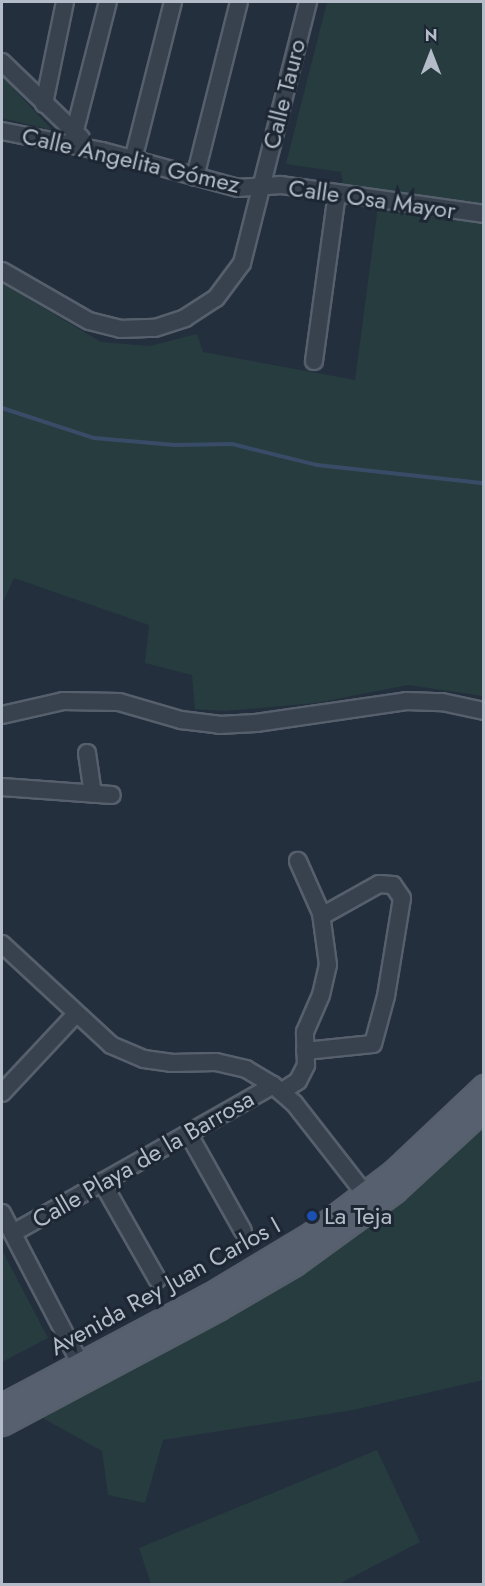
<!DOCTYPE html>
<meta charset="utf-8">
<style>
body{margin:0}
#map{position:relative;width:485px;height:1586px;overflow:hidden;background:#242f3e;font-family:Jost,sans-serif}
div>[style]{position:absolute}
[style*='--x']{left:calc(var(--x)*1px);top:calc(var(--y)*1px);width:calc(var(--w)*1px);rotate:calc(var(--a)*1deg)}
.green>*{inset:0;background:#263c3f}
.stream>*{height:4px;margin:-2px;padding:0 2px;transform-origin:2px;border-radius:2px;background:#394c67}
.roads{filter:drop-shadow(2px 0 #565f6c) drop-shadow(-2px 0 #565f6c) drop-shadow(0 2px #565f6c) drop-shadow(0 -2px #565f6c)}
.minor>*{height:16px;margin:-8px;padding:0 8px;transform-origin:8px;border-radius:8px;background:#38414e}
.major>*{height:21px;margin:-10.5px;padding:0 10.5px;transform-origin:10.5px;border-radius:10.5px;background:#56606e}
.dots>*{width:16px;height:16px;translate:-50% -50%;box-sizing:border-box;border:3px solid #1d2633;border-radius:50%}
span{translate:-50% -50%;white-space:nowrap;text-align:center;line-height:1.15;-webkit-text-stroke:6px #1d2633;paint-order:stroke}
.street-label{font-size:24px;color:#b4bcc9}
.poi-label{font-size:24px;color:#b4bcc9}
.left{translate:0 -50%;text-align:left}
.frame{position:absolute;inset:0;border:3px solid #b4bcc9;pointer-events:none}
.north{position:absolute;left:401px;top:24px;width:60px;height:60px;-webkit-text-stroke:4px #1d2633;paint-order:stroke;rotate:0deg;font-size:16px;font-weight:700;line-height:24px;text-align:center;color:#b4bcc9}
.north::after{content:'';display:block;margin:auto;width:21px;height:27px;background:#b4bcc9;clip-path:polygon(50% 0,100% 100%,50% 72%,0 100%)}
</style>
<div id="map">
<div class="green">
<i style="clip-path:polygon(327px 2px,483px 2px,483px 696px,408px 685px,316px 703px,224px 711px,195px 709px,192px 675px,145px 663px,149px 625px,14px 578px,2px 604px,2px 283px,101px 342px,150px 346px,197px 334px,203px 352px,355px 380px,378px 206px,344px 190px,341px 172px,286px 164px)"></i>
<i style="clip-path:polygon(2px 76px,52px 130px,2px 118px)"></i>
<i style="clip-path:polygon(483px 1127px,483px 1380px,353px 1410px,163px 1440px,145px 1503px,108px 1495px,102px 1451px,39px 1416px,215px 1324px,297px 1277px,416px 1190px)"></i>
<i style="clip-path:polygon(2px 1250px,48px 1338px,2px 1362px)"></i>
<i style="clip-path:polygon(377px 1450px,420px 1542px,339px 1584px,151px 1584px,139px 1548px)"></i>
</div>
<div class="stream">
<i style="--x:2;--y:408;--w:97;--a:18.1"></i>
<i style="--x:94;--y:438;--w:81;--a:4.9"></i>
<i style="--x:175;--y:445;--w:57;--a:-1"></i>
<i style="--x:232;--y:444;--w:88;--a:13.9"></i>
<i style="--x:317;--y:465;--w:168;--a:6.2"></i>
</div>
<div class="roads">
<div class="minor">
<i style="--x:2;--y:62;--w:110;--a:43.9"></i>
<i style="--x:44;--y:104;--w:104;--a:-78.4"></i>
<i style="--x:2;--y:131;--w:102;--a:11.3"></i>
<i style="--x:102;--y:151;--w:141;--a:15.2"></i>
<i style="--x:238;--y:188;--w:43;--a:-4"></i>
<i style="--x:281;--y:185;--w:205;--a:8.1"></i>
<i style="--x:74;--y:134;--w:136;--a:-75.6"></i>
<i style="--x:133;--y:160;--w:163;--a:-75.8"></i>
<i style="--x:195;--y:177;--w:180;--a:-75.9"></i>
<i style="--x:2;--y:271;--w:100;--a:29.9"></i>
<i style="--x:89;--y:321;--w:32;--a:14"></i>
<i style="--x:120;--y:329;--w:35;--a:-2"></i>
<i style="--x:155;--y:328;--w:32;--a:-18"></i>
<i style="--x:185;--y:318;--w:37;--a:-33"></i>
<i style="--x:216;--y:298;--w:44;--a:-53.4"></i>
<i style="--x:242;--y:263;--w:269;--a:-75.8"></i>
<i style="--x:314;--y:361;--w:169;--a:-82.2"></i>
<i style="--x:2;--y:715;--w:63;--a:-12.9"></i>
<i style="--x:63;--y:701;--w:56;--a:1"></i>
<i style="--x:119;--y:702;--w:65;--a:16.2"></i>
<i style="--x:181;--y:720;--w:38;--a:7"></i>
<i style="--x:219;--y:725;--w:37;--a:-3"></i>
<i style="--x:256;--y:723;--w:152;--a:-8.3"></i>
<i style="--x:406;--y:701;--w:36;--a:2"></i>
<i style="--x:442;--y:702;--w:43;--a:12.1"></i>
<i style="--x:87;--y:753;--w:41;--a:81.7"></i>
<i style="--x:2;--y:787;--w:110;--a:4.2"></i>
<i style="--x:2;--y:944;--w:149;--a:42.8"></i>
<i style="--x:111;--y:1045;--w:36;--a:23"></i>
<i style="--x:144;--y:1059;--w:27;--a:8"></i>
<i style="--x:171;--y:1063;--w:45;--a:-1.3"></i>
<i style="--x:216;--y:1062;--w:31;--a:13"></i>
<i style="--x:246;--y:1069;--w:31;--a:31"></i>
<i style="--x:273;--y:1085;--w:28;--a:41"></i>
<i style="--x:294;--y:1103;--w:115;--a:52"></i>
<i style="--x:305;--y:1051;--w:68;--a:-5.9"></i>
<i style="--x:373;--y:1044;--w:50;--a:-74.8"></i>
<i style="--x:386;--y:996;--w:99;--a:-80.7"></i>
<i style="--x:402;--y:898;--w:16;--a:-125"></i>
<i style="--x:393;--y:885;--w:14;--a:-176"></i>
<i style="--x:379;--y:884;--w:65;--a:150.7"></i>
<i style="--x:281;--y:1092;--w:20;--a:-33"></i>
<i style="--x:298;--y:1081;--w:18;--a:-63"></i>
<i style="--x:306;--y:1065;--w:33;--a:-92"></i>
<i style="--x:305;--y:1032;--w:40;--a:-66.6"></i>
<i style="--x:321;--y:995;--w:31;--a:-77"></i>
<i style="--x:328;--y:965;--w:52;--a:-97.7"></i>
<i style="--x:321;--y:913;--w:57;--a:-113.9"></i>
<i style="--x:2;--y:1093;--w:108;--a:-46.9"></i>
<i style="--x:188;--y:1133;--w:112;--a:60.7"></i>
<i style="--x:102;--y:1182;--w:112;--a:60.4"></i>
<i style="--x:2;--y:1213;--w:169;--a:62.5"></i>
<i style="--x:13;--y:1233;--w:299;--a:-29.6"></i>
</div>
<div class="major">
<i style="--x:2;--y:1405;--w:234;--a:-28"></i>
<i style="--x:209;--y:1295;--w:120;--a:-31"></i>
<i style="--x:312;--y:1233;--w:103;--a:-37.1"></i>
<i style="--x:394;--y:1171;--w:124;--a:-43.4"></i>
<i style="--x:2;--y:1424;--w:245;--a:-28"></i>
<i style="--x:218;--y:1309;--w:89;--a:-30.3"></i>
<i style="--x:295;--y:1264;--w:124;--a:-36.1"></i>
<i style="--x:395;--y:1191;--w:121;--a:-42.7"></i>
</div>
</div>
<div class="dots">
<i style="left:312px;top:1216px;background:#1a4fb4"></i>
</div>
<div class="street-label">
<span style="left:284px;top:94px;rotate:-76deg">Calle Tauro</span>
<span style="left:131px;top:160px;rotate:13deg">Calle Angelita Gómez</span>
<span style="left:372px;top:199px;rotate:8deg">Calle Osa Mayor</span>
<span style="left:143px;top:1159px;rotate:-30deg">Calle Playa de la Barrosa</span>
<span style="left:165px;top:1286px;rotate:-29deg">Avenida Rey Juan Carlos I</span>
</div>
<div class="poi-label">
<span class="left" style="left:324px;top:1216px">La Teja</span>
</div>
<div class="frame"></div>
<div class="north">N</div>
</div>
